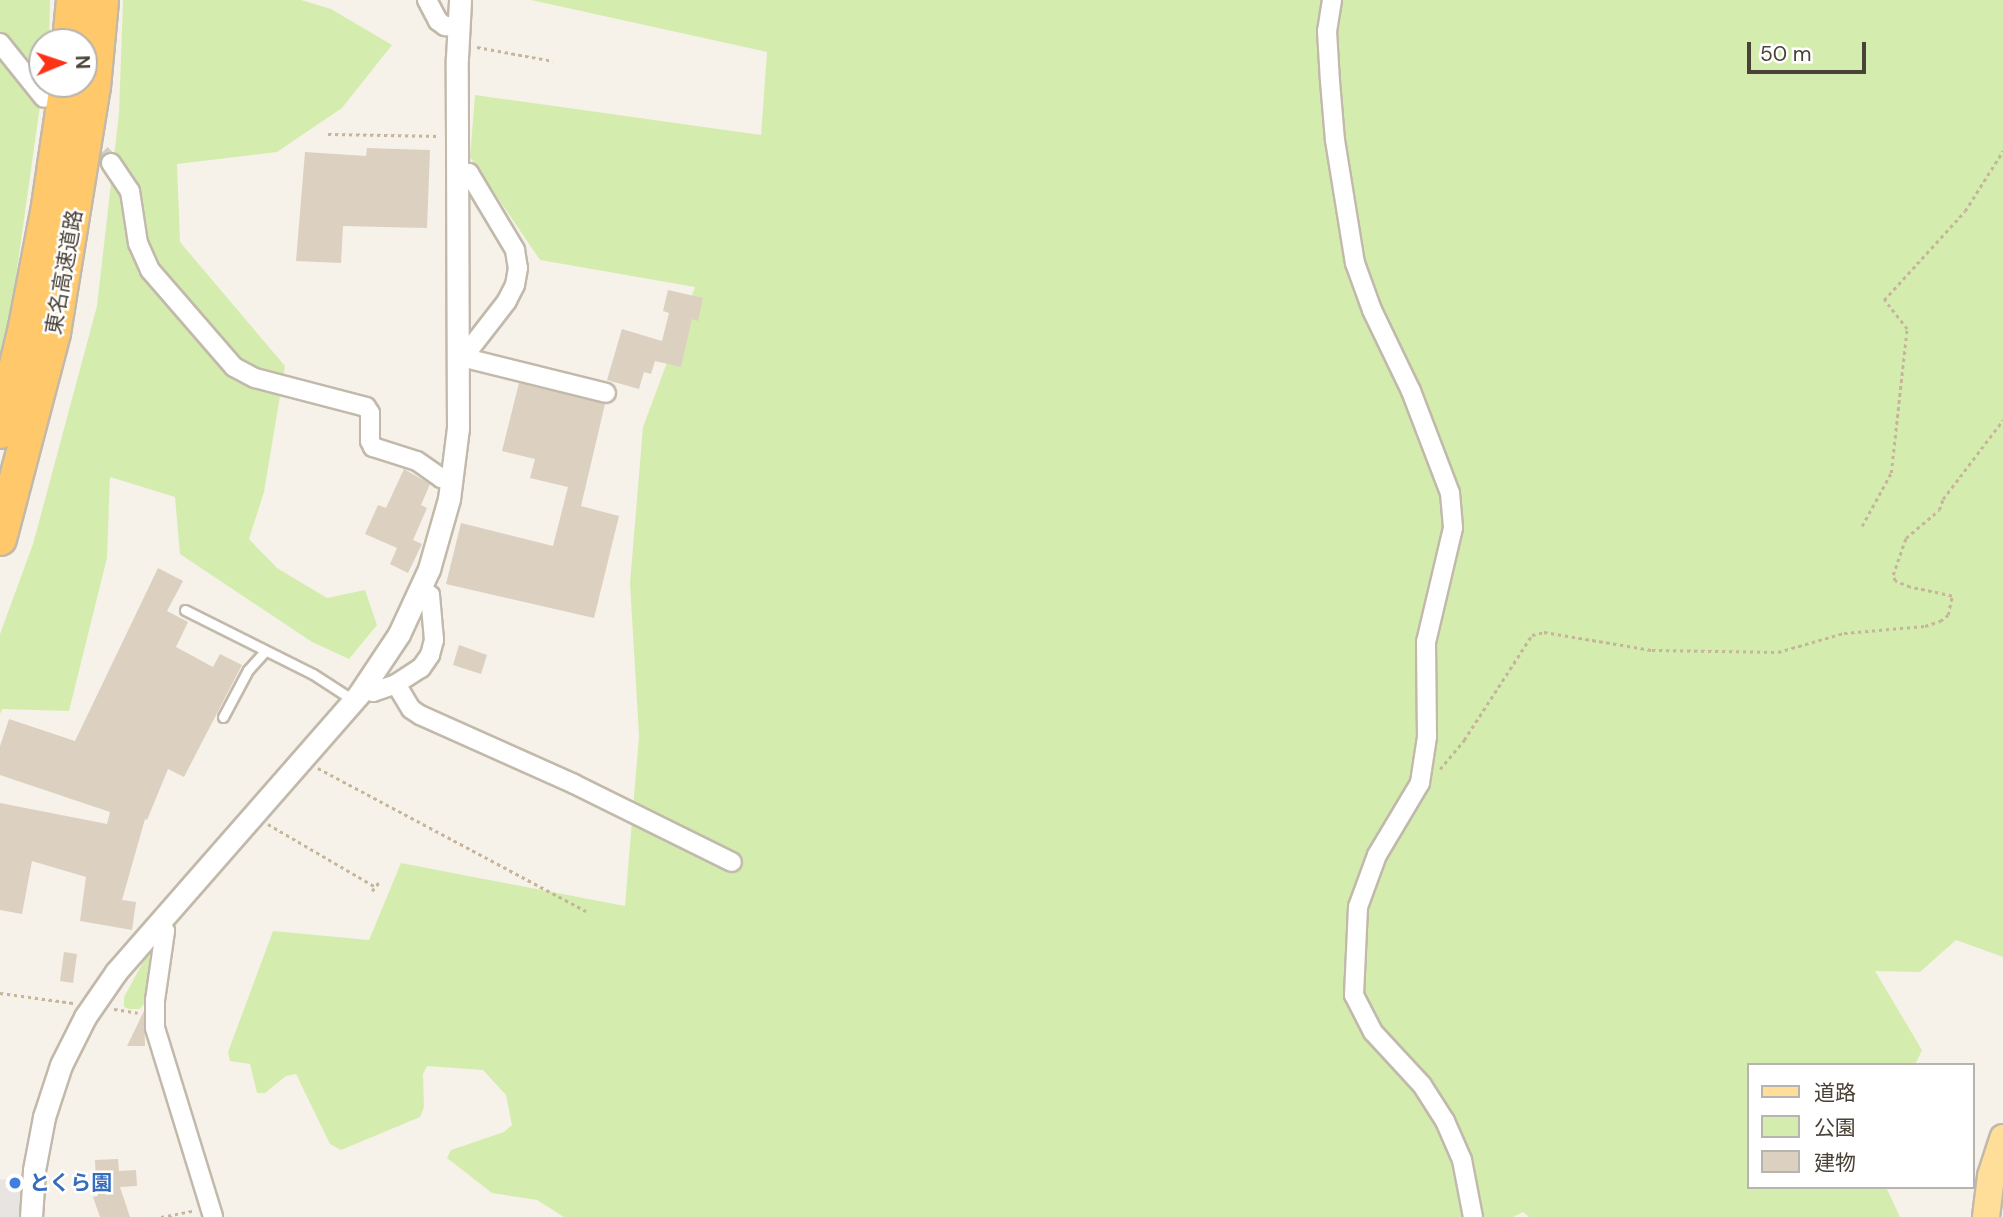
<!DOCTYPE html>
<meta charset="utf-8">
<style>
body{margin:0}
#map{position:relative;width:2003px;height:1217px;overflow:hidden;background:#f6f2e9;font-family:"DM Sans","Noto Sans JP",sans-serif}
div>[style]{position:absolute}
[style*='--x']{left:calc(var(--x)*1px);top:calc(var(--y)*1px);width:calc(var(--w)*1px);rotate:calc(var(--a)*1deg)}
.green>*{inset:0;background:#d4edaf}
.parking>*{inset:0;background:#e7e4e1}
.building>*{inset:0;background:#dcd0c0}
.minor-tunnel>*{height:18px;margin-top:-9px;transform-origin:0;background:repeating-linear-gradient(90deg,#d4cfc5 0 18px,transparent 0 27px)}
.path>*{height:2.5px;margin-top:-1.25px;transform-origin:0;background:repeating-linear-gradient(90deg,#c6b59b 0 3.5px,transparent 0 7px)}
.roads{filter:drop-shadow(2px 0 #c2b9ab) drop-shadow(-2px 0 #c2b9ab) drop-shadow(0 2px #c2b9ab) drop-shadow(0 -2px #c2b9ab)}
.service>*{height:9px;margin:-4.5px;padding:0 4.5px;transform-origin:4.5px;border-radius:4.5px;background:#fff}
.minor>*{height:18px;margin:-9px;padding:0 9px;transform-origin:9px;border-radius:9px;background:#fff}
.tertiary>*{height:21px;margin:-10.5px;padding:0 10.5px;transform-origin:10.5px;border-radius:10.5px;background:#fff}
.primary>*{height:26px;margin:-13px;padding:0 13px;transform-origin:13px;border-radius:13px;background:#ffde99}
.motorway>*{height:32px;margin:-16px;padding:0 16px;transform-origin:16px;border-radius:16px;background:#ffc86b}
.dots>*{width:19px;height:19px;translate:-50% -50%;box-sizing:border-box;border:4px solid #fff;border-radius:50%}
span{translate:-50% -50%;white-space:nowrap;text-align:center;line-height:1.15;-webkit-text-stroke:5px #fff;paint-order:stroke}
.street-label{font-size:21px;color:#4b4237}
.shop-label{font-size:21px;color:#366cbe;font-weight:700}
.left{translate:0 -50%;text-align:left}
.legend{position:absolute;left:1747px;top:1063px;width:228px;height:126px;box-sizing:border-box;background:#fff;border:2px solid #b7b3af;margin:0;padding:9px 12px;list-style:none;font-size:21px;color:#4b4237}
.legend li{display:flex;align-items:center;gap:14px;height:35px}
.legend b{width:35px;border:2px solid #b7b3af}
.north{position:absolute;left:28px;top:28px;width:70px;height:70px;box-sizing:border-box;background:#fff;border:2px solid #b7b3af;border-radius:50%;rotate:88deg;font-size:19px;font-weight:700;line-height:28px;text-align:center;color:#4b4237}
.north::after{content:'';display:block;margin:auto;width:24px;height:32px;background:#ff3117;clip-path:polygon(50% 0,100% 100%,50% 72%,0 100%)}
.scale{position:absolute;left:1747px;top:42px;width:119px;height:32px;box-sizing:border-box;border:4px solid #4b4237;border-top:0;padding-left:9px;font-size:21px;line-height:24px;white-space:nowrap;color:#4b4237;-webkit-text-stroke:5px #fff;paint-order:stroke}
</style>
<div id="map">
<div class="green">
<i style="clip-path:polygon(0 0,50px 0,49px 42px,42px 42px,43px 84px,7px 341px,0 364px)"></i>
<i style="clip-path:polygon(123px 0,301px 0,331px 9px,392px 45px,342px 108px,277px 152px,177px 164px,180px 242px,285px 366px,264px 492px,249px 539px,277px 568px,327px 598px,365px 590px,377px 625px,349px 659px,312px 642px,180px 554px,175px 497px,110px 477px,107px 558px,69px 711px,2px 709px,0 714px,0 634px,33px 544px,97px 306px,119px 113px)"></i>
<i style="clip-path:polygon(531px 0,2003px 0,2003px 957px,1956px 940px,1920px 972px,1875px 971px,1922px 1050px,1915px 1065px,1749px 1065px,1749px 1187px,1886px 1187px,1900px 1217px,1529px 1217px,1523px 1212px,1513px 1217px,564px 1217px,537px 1200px,492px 1193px,447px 1158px,451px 1150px,504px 1132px,512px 1125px,506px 1095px,483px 1070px,427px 1066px,423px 1074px,424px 1107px,420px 1117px,341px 1150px,330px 1144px,296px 1074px,286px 1076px,265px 1093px,257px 1093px,250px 1064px,230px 1061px,228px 1052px,273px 931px,369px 940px,401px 863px,625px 906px,639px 736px,630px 583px,643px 427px,695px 287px,540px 260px,470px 157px,475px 95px,761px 135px,767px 52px)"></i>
<i style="clip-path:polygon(147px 955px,153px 958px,148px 999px,140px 1009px,129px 1009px,124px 1007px,124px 997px)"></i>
</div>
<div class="parking">
<i style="clip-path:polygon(6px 1179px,9px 1191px,22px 1188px,20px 1217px,0 1217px,0 1180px)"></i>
</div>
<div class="building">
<i style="clip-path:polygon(367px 148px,430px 150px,427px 228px,343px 226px,341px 263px,296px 261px,305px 152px,366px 156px)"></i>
<i style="clip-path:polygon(668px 290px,703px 298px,698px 321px,692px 319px,681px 367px,655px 361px,651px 374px,644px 372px,639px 389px,607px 380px,622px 329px,662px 341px,669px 313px,663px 311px)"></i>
<i style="clip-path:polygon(519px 383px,605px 404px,581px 506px,619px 516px,594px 618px,446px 584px,461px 523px,553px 546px,568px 487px,530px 478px,535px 459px,502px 451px)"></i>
<i style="clip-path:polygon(404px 469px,430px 484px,421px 505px,427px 508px,413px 540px,422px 544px,408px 573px,390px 564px,397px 548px,365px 534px,378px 505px,386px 508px)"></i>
<i style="clip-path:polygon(158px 568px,183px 581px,167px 611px,188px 622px,176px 647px,213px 667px,220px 654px,242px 665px,184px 777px,168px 769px,147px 820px,145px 819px,122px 900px,136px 902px,132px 930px,80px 921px,86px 877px,32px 861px,22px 914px,0 910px,0 803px,107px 824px,110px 812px,0 775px,0 746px,9px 719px,75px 741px)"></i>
<i style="clip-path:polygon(459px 645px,487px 655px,481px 674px,453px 665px)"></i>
<i style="clip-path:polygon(64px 952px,77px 954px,73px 983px,60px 981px)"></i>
<i style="clip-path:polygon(144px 1011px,145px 1046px,127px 1046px)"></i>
<i style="clip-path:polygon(118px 1159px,119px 1171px,136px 1170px,137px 1186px,120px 1187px,130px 1217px,100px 1217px,93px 1197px,98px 1196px,93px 1183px,96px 1183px,95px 1160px)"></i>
</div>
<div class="minor-tunnel">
<i style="--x:82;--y:134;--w:41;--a:45"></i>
</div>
<div class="path">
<i style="--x:477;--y:47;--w:77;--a:10.4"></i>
<i style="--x:328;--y:134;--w:112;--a:1"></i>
<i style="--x:1862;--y:526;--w:60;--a:-61.3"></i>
<i style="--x:1891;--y:473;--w:145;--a:-83.7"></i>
<i style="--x:1907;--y:329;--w:37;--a:-128"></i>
<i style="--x:1884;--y:300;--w:120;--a:-47.7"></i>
<i style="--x:1965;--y:211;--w:71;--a:-57.7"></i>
<i style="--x:318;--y:768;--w:304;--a:28.1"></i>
<i style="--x:1440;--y:769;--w:38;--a:-50"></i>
<i style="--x:1464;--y:740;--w:125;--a:-57.1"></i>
<i style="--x:1532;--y:635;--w:12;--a:-14"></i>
<i style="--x:1544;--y:632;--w:109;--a:9.5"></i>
<i style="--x:1652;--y:650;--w:126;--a:0.9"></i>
<i style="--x:1778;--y:652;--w:69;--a:-16.1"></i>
<i style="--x:1844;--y:633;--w:81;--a:-4.9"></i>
<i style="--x:1925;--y:626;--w:16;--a:-18"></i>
<i style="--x:1940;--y:621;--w:10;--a:-37"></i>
<i style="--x:1948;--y:615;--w:19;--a:-78"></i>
<i style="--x:1952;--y:596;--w:43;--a:-167.9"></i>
<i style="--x:1910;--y:587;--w:16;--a:-158"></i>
<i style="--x:1895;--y:581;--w:6;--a:-108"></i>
<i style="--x:1893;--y:575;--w:39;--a:-71"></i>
<i style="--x:1906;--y:538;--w:43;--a:-40.3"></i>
<i style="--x:1939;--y:510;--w:12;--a:-70"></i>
<i style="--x:1943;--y:499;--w:99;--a:-52.8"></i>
<i style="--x:268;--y:824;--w:125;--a:30.3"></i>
<i style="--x:372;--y:891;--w:11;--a:-52"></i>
<i style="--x:0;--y:993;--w:74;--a:7.8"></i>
<i style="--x:114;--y:1009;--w:24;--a:9"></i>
<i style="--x:161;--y:1217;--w:32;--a:-11"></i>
</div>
<div class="roads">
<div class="service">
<i style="--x:185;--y:610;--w:143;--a:26.6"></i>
<i style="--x:313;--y:674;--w:48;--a:33"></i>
<i style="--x:223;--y:717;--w:53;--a:-62"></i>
<i style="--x:248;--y:670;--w:25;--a:-48"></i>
</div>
<div class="minor">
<i style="--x:427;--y:0;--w:24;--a:62"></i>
<i style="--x:438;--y:21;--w:9;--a:36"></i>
<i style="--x:445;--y:26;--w:13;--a:4"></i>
<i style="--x:1332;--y:0;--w:31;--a:99"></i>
<i style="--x:1327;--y:31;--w:50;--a:86.6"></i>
<i style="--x:1330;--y:81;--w:59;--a:85.2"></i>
<i style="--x:1335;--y:140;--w:125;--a:80.8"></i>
<i style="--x:1355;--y:263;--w:50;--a:70.1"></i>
<i style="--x:1372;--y:310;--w:90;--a:64.3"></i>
<i style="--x:1411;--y:391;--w:109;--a:69.1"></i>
<i style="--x:1450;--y:493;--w:35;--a:85"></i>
<i style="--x:1453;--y:528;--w:117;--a:103.3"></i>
<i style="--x:1426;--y:642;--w:95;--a:89.4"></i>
<i style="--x:1427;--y:737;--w:47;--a:98.7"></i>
<i style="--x:1420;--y:783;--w:84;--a:120.8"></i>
<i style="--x:1377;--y:855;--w:55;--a:110.1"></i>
<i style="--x:1358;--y:907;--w:88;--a:92.6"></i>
<i style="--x:1354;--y:995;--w:42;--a:62.8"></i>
<i style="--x:1373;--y:1032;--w:72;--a:47.2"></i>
<i style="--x:1422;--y:1085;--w:43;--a:57.4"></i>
<i style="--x:1445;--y:1121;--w:43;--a:66.4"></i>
<i style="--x:1462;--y:1160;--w:58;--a:79.1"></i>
<i style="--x:0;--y:43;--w:70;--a:51.3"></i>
<i style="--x:111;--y:163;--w:34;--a:56"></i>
<i style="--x:130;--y:191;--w:53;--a:81.3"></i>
<i style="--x:138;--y:243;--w:30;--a:66"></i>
<i style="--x:150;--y:270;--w:128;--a:49.1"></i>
<i style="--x:234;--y:367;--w:24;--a:28"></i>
<i style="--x:255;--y:378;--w:115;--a:14.6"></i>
<i style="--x:366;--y:407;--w:7;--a:56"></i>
<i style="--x:370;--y:413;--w:28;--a:90"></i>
<i style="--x:370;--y:441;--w:7;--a:63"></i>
<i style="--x:373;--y:447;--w:46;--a:17.7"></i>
<i style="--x:417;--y:461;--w:29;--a:35"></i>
<i style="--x:441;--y:478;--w:12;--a:9"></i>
<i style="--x:458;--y:173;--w:11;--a:0"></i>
<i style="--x:469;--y:173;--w:90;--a:59.1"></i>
<i style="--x:515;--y:250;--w:18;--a:81"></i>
<i style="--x:518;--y:268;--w:17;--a:100"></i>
<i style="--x:515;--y:285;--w:18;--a:117"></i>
<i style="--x:507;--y:301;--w:62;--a:127.8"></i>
<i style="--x:469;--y:350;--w:9;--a:90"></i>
<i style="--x:459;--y:359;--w:10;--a:0"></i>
<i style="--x:469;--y:359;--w:141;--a:13.9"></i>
<i style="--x:396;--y:684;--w:29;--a:59"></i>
<i style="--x:411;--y:709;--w:11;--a:34"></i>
<i style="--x:420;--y:715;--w:169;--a:24.1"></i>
<i style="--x:574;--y:784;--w:176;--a:26.3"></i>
<i style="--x:365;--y:686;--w:10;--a:37"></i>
<i style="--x:373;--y:692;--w:24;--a:-19"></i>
<i style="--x:396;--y:684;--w:30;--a:-33"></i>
<i style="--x:421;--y:668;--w:16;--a:-55"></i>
<i style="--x:430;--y:655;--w:16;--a:-75"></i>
<i style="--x:434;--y:640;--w:45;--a:-95.1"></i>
<i style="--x:430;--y:595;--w:10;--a:-151"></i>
<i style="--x:158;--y:924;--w:10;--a:45"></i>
<i style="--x:165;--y:931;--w:70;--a:98.2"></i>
<i style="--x:155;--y:1000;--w:28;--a:90"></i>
<i style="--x:155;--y:1028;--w:198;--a:72.9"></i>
</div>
<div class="tertiary">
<i style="--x:31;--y:1217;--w:47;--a:-86.3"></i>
<i style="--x:34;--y:1170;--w:54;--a:-79.3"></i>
<i style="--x:44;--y:1117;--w:55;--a:-71.9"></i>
<i style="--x:61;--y:1065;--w:54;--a:-63.4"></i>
<i style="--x:85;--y:1017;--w:55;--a:-55.4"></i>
<i style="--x:116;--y:972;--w:369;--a:-48.8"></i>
<i style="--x:359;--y:694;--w:72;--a:-56.3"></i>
<i style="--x:399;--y:634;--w:72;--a:-65.2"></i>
<i style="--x:429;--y:569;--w:73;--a:-74.1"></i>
<i style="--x:449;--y:499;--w:72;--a:-82.8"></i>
<i style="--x:458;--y:428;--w:370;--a:-90.2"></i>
<i style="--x:457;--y:58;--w:58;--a:-87"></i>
</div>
<div class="primary">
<i style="--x:1986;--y:1217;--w:41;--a:-83"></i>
<i style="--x:1991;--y:1176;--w:40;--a:-72"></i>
</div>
<div class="motorway">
<i style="--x:69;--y:42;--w:42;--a:-84.6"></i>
<i style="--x:0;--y:432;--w:108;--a:-76.6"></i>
<i style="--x:25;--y:327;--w:123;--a:-79.2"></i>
<i style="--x:48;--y:206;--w:123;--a:-81.6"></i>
<i style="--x:0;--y:539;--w:213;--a:-75.3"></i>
<i style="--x:54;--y:333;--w:249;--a:-80.8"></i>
<i style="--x:94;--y:87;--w:87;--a:-84.7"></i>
</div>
</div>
<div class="dots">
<i style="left:15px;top:1183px;background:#3f7fe0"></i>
</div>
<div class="street-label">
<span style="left:64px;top:272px;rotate:-80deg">東名高速道路</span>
</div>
<div class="shop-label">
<span class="left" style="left:29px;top:1183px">とくら園</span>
</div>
<ul class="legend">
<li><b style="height:9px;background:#ffde99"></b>道路</li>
<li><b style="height:19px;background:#d4edaf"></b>公園</li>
<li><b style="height:19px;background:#dcd0c0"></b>建物</li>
</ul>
<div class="north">N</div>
<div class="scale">50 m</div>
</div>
